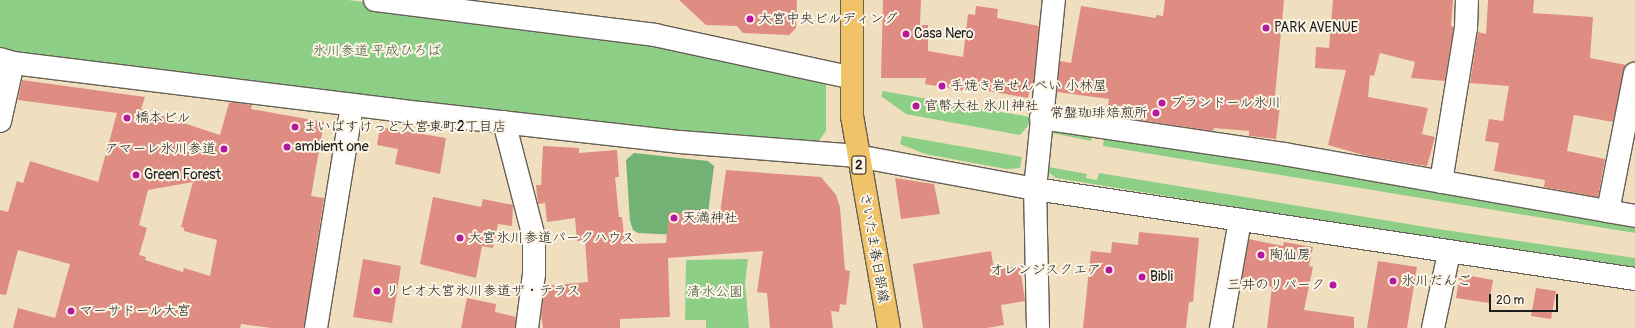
<!DOCTYPE html>
<meta charset="utf-8">
<style>
body{margin:0}
#map{position:relative;width:1635px;height:328px;overflow:hidden;background:#f0dfbe;font-family:Pangolin,"Klee One",sans-serif}
div>[style]{position:absolute}
[style*='--x']{left:calc(var(--x)*1px);top:calc(var(--y)*1px);width:calc(var(--w)*1px);rotate:calc(var(--a)*1deg)}
.green>*{inset:0;background:#8ecf87}
.forest>*{inset:0;background:#72b274}
.building>*{inset:0;background:#df8d82}
.roads{filter:drop-shadow(1px 0 #666055) drop-shadow(-1px 0 #666055) drop-shadow(0 1px #666055) drop-shadow(0 -1px #666055)}
.minor>*{height:22px;margin:-11px;padding:0 11px;transform-origin:11px;border-radius:11px;background:#fff}
.major>*{height:22px;margin:-11px;padding:0 11px;transform-origin:11px;border-radius:11px;background:#f0c369}
.dots>*{width:11px;height:11px;translate:-50% -50%;box-sizing:border-box;border:2px solid #fcf5e5;border-radius:50%}
span{translate:-50% -50%;white-space:nowrap;text-align:center;line-height:1.15;-webkit-text-stroke:4px #fcf5e5;paint-order:stroke}
.shield-label span{padding:1px 3px;background:#fcf5e5;border:1px solid;border-radius:3px;-webkit-text-stroke-width:0}
.shield-label{font-size:13px;color:#1c1c1c;font-weight:700}
.poi-label{font-size:14px;color:#1c1c1c}
.left{translate:0 -50%;text-align:left}
.right{translate:-100% -50%;text-align:right}
.park-label{font-size:14px;color:#445b41}
.street-label{font-size:14px;color:#1c1c1c}
.scale{position:absolute;left:1489px;top:294px;width:69px;height:18px;box-sizing:border-box;border:2px solid #1c1c1c;border-top:0;padding-left:5px;font-size:12px;line-height:14px;white-space:nowrap;color:#1c1c1c;-webkit-text-stroke:3px #fcf5e5;paint-order:stroke}
</style>
<div id="map">
<div class="green">
<i style="clip-path:polygon(0 0,348px 0,617px 35px,826px 83px,826px 131px,818px 142px,801px 144px,368px 97px,52px 58px,0 48px)"></i>
<i style="clip-path:polygon(883px 91px,1030px 117px,1028px 126px,1020px 135px,906px 114px,881px 96px)"></i>
<i style="clip-path:polygon(1055px 127px,1635px 222px,1635px 233px,1103px 146px,1104px 139px,1092px 136px,1091px 141px,1052px 133px)"></i>
<i style="clip-path:polygon(902px 136px,1022px 157px,1020px 168px,1006px 169px,925px 154px,900px 144px)"></i>
<i style="clip-path:polygon(1049px 167px,1087px 174px,1086px 178px,1097px 180px,1099px 173px,1438px 229px,1635px 258px,1635px 269px,1436px 240px,1056px 178px,1048px 172px)"></i>
<i style="clip-path:polygon(748px 259px,745px 283px,749px 328px,706px 328px,706px 320px,685px 320px,686px 260px)"></i>
</div>
<div class="forest">
<i style="clip-path:polygon(634px 153px,708px 161px,714px 166px,706px 229px,700px 236px,638px 233px,633px 230px,630px 221px,626px 160px)"></i>
</div>
<div class="building">
<i style="clip-path:polygon(679px 0,797px 0,796px 28px,789px 35px,743px 33px,737px 26px,706px 25px)"></i>
<i style="clip-path:polygon(883px 0,921px 0,920px 25px,928px 25px,928px 51px,963px 57px,968px 14px,975px 15px,976px 6px,998px 9px,997px 18px,1039px 26px,1033px 88px,1030px 88px,1028px 98px,977px 89px,977px 93px,925px 84px,926px 78px,881px 78px)"></i>
<i style="clip-path:polygon(1165px 0,1284px 0,1275px 96px,1281px 97px,1276px 139px,1249px 136px,1249px 131px,1214px 128px,1213px 131px,1106px 115px,1109px 99px,1057px 92px,1060px 61px,1071px 63px,1081px 6px,1156px 18px,1156px 15px,1163px 16px)"></i>
<i style="clip-path:polygon(1333px 0,1453px 0,1451px 26px,1454px 27px,1445px 81px,1411px 78px,1415px 62px,1380px 53px,1374px 76px,1370px 75px,1368px 97px,1428px 108px,1422px 134px,1435px 137px,1427px 166px,1367px 156px,1328px 145px,1346px 70px,1315px 68px,1316px 47px,1329px 48px)"></i>
<i style="clip-path:polygon(1488px 0,1534px 0,1533px 13px,1593px 17px,1590px 58px,1626px 65px,1613px 122px,1574px 115px,1567px 151px,1605px 159px,1598px 197px,1544px 187px,1545px 180px,1494px 171px,1499px 143px,1485px 141px,1489px 119px,1503px 121px,1509px 86px,1470px 83px,1478px 32px,1486px 34px)"></i>
<i style="clip-path:polygon(evenodd,22px 80px,145px 97px,141px 109px,220px 135px,229px 103px,232px 102px,252px 105px,251px 109px,324px 122px,311px 196px,324px 198px,304px 328px,271px 328px,241px 324px,240px 328px,13px 328px,18px 308px,55px 318px,70px 264px,18px 250px,6px 295px,0 294px,0 210px,8px 212px,17px 181px,23px 183px,30px 161px,98px 182px,117px 113px,18px 100px,22px 80px,193px 182px,181px 227px,184px 228px,184px 231px,217px 240px,210px 276px,184px 268px,183px 272px,145px 260px,146px 257px,139px 255px,147px 228px,139px 225px,148px 190px,193px 182px)"></i>
<i style="clip-path:polygon(380px 127px,446px 138px,440px 174px,395px 164px,398px 149px,377px 145px)"></i>
<i style="clip-path:polygon(543px 146px,579px 148px,579px 153px,617px 150px,619px 177px,615px 177px,619px 217px,622px 217px,625px 244px,666px 243px,669px 212px,687px 214px,687px 209px,720px 213px,726px 170px,821px 177px,836px 195px,840px 207px,845px 270px,850px 271px,846px 305px,840px 304px,839px 312px,831px 311px,833px 328px,770px 328px,767px 293px,757px 292px,763px 251px,668px 258px,670px 317px,620px 319px,620px 328px,543px 328px,541px 314px,545px 286px,588px 282px,585px 240px,577px 241px,575px 218px,547px 222px,545px 203px,538px 204px,536px 185px,541px 185px)"></i>
<i style="clip-path:polygon(895px 178px,934px 184px,940px 214px,901px 219px)"></i>
<i style="clip-path:polygon(433px 197px,481px 207px,483px 199px,513px 205px,512px 226px,498px 224px,493px 248px,482px 246px,476px 278px,420px 264px)"></i>
<i style="clip-path:polygon(1139px 232px,1199px 238px,1193px 302px,1189px 302px,1186px 328px,1083px 328px,1091px 251px,1111px 253px,1112px 242px,1138px 245px)"></i>
<i style="clip-path:polygon(1249px 239px,1283px 246px,1284px 242px,1313px 247px,1309px 266px,1313px 267px,1304px 310px,1354px 317px,1354px 328px,1267px 328px,1272px 287px,1242px 278px)"></i>
<i style="clip-path:polygon(991px 251px,994px 270px,1020px 266px,1025px 301px,1001px 305px,1004px 325px,987px 328px,923px 328px,913px 264px)"></i>
<i style="clip-path:polygon(363px 259px,401px 266px,392px 323px,353px 317px)"></i>
<i style="clip-path:polygon(1378px 261px,1417px 267px,1407px 328px,1367px 328px)"></i>
<i style="clip-path:polygon(1460px 274px,1493px 280px,1489px 303px,1456px 298px)"></i>
<i style="clip-path:polygon(1536px 288px,1556px 291px,1551px 319px,1531px 316px)"></i>
<i style="clip-path:polygon(467px 298px,496px 304px,495px 312px,516px 317px,515px 328px,461px 328px)"></i>
</div>
<div class="roads">
<div class="minor">
<i style="--x:375;--y:0;--w:282;--a:7.1"></i>
<i style="--x:655;--y:35;--w:199;--a:12.2"></i>
<i style="--x:0;--y:59;--w:14;--a:17"></i>
<i style="--x:13;--y:63;--w:411;--a:7"></i>
<i style="--x:421;--y:113;--w:261;--a:6.4"></i>
<i style="--x:680;--y:142;--w:178;--a:4.5"></i>
<i style="--x:857;--y:156;--w:181;--a:10.5"></i>
<i style="--x:1035;--y:189;--w:607;--a:8.53"></i>
<i style="--x:1041;--y:118;--w:246;--a:8.4"></i>
<i style="--x:1284;--y:154;--w:356;--a:10"></i>
<i style="--x:0;--y:121;--w:59;--a:-77.4"></i>
<i style="--x:504;--y:122;--w:119;--a:75.4"></i>
<i style="--x:534;--y:237;--w:37;--a:90"></i>
<i style="--x:534;--y:274;--w:54;--a:97.4"></i>
<i style="--x:1441;--y:182;--w:156;--a:-80.8"></i>
<i style="--x:1466;--y:28;--w:28;--a:-88"></i>
<i style="--x:1608;--y:211;--w:140;--a:-78.9"></i>
<i style="--x:316;--y:328;--w:226;--a:-80.8"></i>
<i style="--x:1038;--y:328;--w:139;--a:-91.2"></i>
<i style="--x:1035;--y:189;--w:190;--a:-84.3"></i>
<i style="--x:1221;--y:328;--w:110;--a:-80"></i>
<i style="--x:1433;--y:328;--w:77;--a:-78"></i>
</div>
<div class="major">
<i style="--x:852;--y:0;--w:116;--a:90"></i>
<i style="--x:852;--y:116;--w:215;--a:80.1"></i>
</div>
</div>
<div class="dots">
<i style="left:750px;top:19px;background:#b5179e"></i>
<i style="left:1266px;top:28px;background:#b5179e"></i>
<i style="left:906px;top:34px;background:#b5179e"></i>
<i style="left:942px;top:86px;background:#b5179e"></i>
<i style="left:1162px;top:103px;background:#b5179e"></i>
<i style="left:916px;top:106px;background:#b5179e"></i>
<i style="left:1156px;top:113px;background:#b5179e"></i>
<i style="left:127px;top:118px;background:#b5179e"></i>
<i style="left:295px;top:127px;background:#b5179e"></i>
<i style="left:287px;top:147px;background:#b5179e"></i>
<i style="left:224px;top:149px;background:#b5179e"></i>
<i style="left:136px;top:175px;background:#b5179e"></i>
<i style="left:674px;top:218px;background:#b5179e"></i>
<i style="left:460px;top:238px;background:#b5179e"></i>
<i style="left:1261px;top:255px;background:#b5179e"></i>
<i style="left:1109px;top:270px;background:#b5179e"></i>
<i style="left:1142px;top:277px;background:#b5179e"></i>
<i style="left:1393px;top:281px;background:#b5179e"></i>
<i style="left:1333px;top:285px;background:#b5179e"></i>
<i style="left:377px;top:291px;background:#b5179e"></i>
<i style="left:71px;top:311px;background:#b5179e"></i>
</div>
<div class="shield-label">
<span style="left:859px;top:165px">2</span>
</div>
<div class="poi-label">
<span class="left" style="left:758px;top:19px">大宮中央ビルディング</span>
<span class="left" style="left:1274px;top:28px">PARK AVENUE</span>
<span class="left" style="left:914px;top:34px">Casa Nero</span>
<span class="left" style="left:950px;top:86px">手焼き岩せんべい 小林屋</span>
<span class="left" style="left:1170px;top:103px">プランドール氷川</span>
<span class="left" style="left:924px;top:106px">官幣大社 氷川神社</span>
<span class="right" style="left:1148px;top:113px">常盤珈琲焙煎所</span>
<span class="left" style="left:135px;top:118px">橋本ビル</span>
<span class="left" style="left:303px;top:127px">まいばすけっと大宮東町2丁目店</span>
<span class="left" style="left:295px;top:147px">ambient one</span>
<span class="right" style="left:216px;top:149px">アマーレ氷川参道</span>
<span class="left" style="left:144px;top:175px">Green Forest</span>
<span class="left" style="left:682px;top:218px">天満神社</span>
<span class="left" style="left:468px;top:238px">大宮氷川参道パークハウス</span>
<span class="left" style="left:1269px;top:255px">陶仙房</span>
<span class="right" style="left:1101px;top:270px">オレンジスクエア</span>
<span class="left" style="left:1150px;top:277px">Bibli</span>
<span class="left" style="left:1401px;top:281px">氷川だんご</span>
<span class="right" style="left:1325px;top:285px">三井のリパーク</span>
<span class="left" style="left:385px;top:291px">リビオ大宮氷川参道ザ・テラス</span>
<span class="left" style="left:79px;top:311px">マーサドール大宮</span>
</div>
<div class="park-label">
<span style="left:377px;top:51px">氷川参道 平成ひろば</span>
<span style="left:715px;top:292px">清水公園</span>
</div>
<div class="street-label">
<span style="left:874px;top:248px;rotate:80deg">さいたま春日部線</span>
</div>
<div class="scale">20 m</div>
</div>
